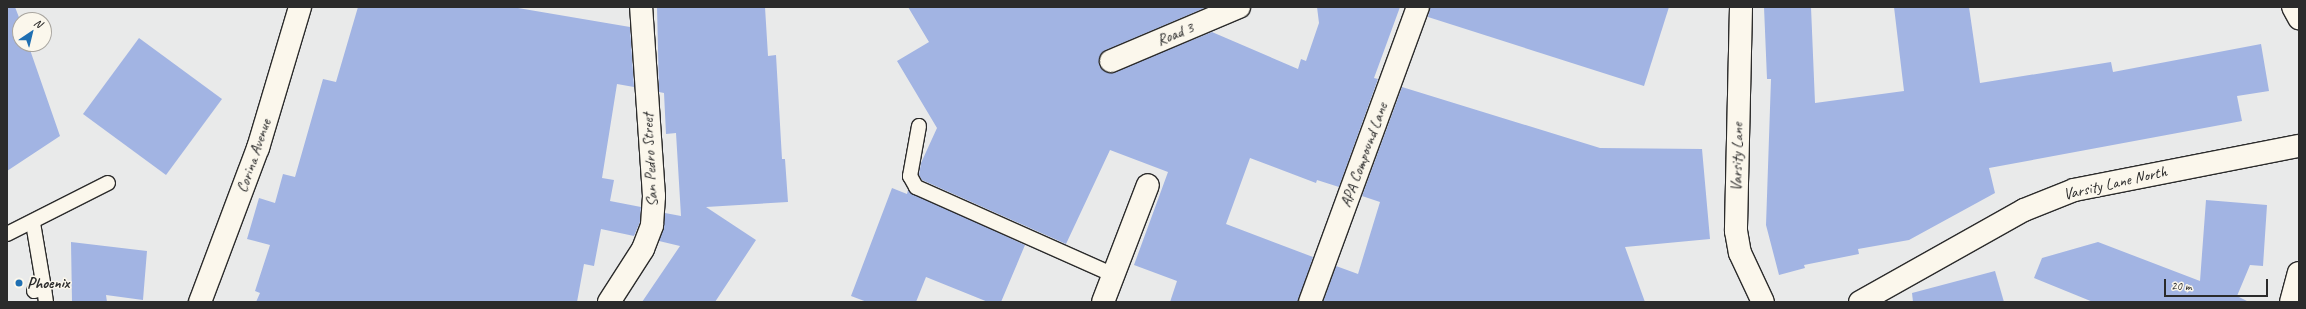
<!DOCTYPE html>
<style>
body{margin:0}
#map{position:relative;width:2306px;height:309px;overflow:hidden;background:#e9eaea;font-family:Caveat,sans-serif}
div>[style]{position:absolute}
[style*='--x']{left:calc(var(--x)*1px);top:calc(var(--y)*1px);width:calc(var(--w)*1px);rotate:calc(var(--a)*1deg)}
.building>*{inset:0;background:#a2b4e3}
.roads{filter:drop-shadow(1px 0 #2b2b2b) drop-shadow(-1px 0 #2b2b2b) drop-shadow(0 1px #2b2b2b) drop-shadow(0 -1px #2b2b2b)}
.lane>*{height:14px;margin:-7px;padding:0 7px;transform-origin:7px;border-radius:7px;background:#fbf7ec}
.street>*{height:22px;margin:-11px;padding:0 11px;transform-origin:11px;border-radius:11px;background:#fbf7ec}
.dots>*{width:11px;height:11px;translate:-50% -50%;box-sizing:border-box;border:2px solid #fbf7ec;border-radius:50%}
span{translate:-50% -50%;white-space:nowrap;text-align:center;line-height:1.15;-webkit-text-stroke:3px #fbf7ec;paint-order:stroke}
.street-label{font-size:16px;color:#2b2b2b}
.poi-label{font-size:16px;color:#2b2b2b;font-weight:700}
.left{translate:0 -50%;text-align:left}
.frame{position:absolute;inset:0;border:8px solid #2b2b2b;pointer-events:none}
.north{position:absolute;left:12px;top:12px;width:40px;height:40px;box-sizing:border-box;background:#fbf7ec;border:1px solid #a8a59f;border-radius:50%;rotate:35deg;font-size:11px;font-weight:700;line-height:16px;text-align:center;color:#2b2b2b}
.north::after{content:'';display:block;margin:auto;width:14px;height:18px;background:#1f6fb2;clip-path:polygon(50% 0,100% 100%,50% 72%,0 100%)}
.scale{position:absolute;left:2164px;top:279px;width:104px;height:18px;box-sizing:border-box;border:2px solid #2b2b2b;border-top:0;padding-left:5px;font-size:12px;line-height:14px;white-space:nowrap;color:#2b2b2b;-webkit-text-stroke:3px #fbf7ec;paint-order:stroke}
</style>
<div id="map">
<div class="building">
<i style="clip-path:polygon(7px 7px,15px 7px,20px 20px,20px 44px,28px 44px,60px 136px,7px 171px)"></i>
<i style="clip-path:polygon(358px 7px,512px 7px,630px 27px,634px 87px,617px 84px,602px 178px,614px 180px,610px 201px,641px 207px,640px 222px,634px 236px,601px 229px,594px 266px,584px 264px,577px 302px,256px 302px,260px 293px,255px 291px,270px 245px,247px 239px,259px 198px,275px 203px,283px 174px,295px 177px,323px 79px,336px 82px)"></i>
<i style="clip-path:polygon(657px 7px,765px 7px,768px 56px,776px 55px,782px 159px,785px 159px,788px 202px,706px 207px,756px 240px,715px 302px,642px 302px,680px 246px,659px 241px,665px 213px,681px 216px,676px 133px,666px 134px,664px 93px,659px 92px)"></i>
<i style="clip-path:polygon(908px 7px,1207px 7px,1106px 50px,1101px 54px,1099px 65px,1110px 73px,1212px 32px,1298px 69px,1301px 59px,1306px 61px,1319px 23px,1317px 7px,1400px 7px,1374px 78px,1378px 79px,1339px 187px,1317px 180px,1316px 183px,1250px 158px,1226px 224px,1313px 257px,1298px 302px,1170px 302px,1177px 281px,1134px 265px,1168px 172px,1110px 150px,1066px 244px,922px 180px,919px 175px,921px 163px,937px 128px,897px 61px,929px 42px)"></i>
<i style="clip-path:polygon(1430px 7px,1669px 7px,1644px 86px,1428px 17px)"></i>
<i style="clip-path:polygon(1764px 7px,1811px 7px,1815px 103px,1904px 91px,1894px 7px,1969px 7px,1980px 83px,2111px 62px,2113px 72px,2261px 44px,2269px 91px,2237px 96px,2242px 121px,1989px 168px,1995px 193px,1909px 240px,1858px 249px,1859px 254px,1804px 265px,1805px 268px,1779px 275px,1766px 225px,1771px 79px,1767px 79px)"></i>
<i style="clip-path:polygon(139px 38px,222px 99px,166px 175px,83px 114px)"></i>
<i style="clip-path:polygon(1402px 87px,1600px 148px,1702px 149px,1710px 239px,1625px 247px,1645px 302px,1323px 302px,1336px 266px,1358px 274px,1380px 202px,1362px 196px)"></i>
<i style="clip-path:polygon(892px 188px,907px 194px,908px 190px,1025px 245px,1001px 302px,988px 302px,926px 277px,916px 302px,867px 302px,851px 296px)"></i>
<i style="clip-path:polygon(2206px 200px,2267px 205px,2263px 266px,2250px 265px,2237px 296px,2249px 302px,2093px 302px,2034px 278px,2042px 258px,2098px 242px,2200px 281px)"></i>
<i style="clip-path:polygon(71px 242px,147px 251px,143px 300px,106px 295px,107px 302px,72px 302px)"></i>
<i style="clip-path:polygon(1995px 271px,2004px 302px,1913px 302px,1912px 293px)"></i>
</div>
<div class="roads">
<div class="lane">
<i style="--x:919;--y:126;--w:51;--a:100.2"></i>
<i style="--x:910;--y:176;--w:13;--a:61"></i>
<i style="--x:916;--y:187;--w:217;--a:24"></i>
<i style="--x:33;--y:223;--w:66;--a:80.4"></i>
<i style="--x:7;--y:234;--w:113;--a:-26.8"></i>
<i style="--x:34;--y:291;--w:10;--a:-17"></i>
<i style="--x:44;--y:288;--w:14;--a:82"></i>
</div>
<div class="street">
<i style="--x:1741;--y:7;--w:224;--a:91.3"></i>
<i style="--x:1736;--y:231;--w:22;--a:80"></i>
<i style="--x:1740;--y:253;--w:54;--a:64.9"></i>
<i style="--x:2293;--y:7;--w:13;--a:61"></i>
<i style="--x:1111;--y:61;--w:139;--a:-22.9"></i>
<i style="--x:200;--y:302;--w:165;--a:-69.4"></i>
<i style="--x:258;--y:148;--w:147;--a:-73.4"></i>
<i style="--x:609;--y:302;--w:63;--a:-57.3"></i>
<i style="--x:643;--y:249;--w:26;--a:-69"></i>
<i style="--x:652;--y:225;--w:29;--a:-86"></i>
<i style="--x:654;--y:196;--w:189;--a:-93.9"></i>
<i style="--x:1103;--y:302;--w:125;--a:-69"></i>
<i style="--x:1310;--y:302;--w:314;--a:-69.9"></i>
<i style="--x:1860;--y:302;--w:188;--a:-29.3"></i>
<i style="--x:2024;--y:210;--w:54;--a:-21.8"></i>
<i style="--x:2074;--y:190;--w:229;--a:-11.1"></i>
<i style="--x:2291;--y:302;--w:30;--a:-75"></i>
</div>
</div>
<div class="dots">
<i style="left:19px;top:283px;background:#1f6fb2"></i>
</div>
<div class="street-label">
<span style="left:1175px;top:34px;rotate:-23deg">Road 3</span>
<span style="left:1364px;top:155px;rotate:-70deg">APA Compound Lane</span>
<span style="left:254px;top:156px;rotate:-71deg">Corina Avenue</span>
<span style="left:1737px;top:157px;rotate:-89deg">Varsity Lane</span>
<span style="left:650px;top:160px;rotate:-93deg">San Pedro Street</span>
<span style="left:2115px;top:183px;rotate:-13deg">Varsity Lane North</span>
</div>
<div class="poi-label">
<span class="left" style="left:27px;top:283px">Phoenix</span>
</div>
<div class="frame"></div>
<div class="north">N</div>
<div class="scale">20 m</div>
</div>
